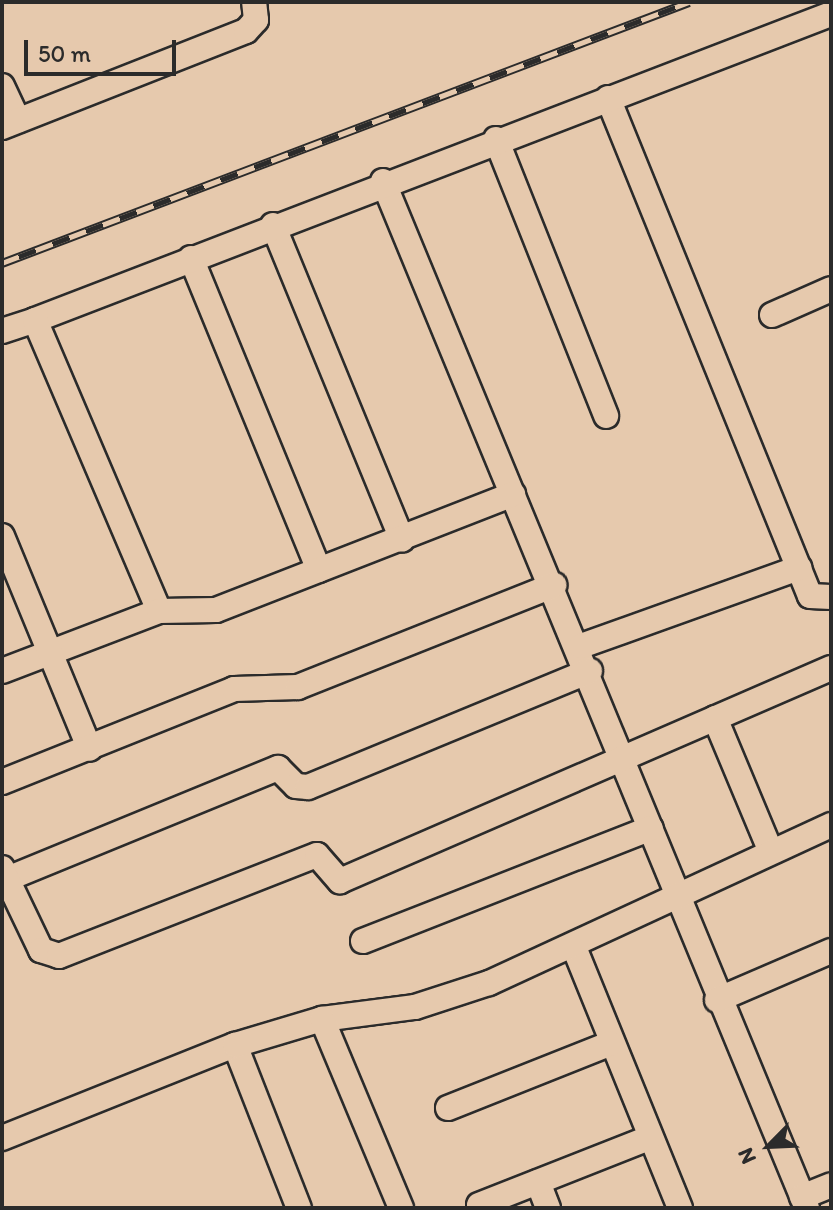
<!DOCTYPE html>
<style>
body{margin:0}
#map{position:relative;width:833px;height:1210px;overflow:hidden;background:#e6c9ad;font-family:Itim,sans-serif}
div>[style]{position:absolute}
[style*='--x']{left:calc(var(--x)*1px);top:calc(var(--y)*1px);width:calc(var(--w)*1px);rotate:calc(var(--a)*1deg)}
.roads{filter:drop-shadow(2px 0 #2b2b2b) drop-shadow(-2px 0 #2b2b2b) drop-shadow(0 2px #2b2b2b) drop-shadow(0 -2px #2b2b2b)}
.minor>*{height:24px;margin:-12px;padding:0 12px;transform-origin:12px;border-radius:12px;background:#e6c9ad}
.rail>*{height:9px;margin-top:-4.5px;transform-origin:0;background:repeating-linear-gradient(90deg,#e6c9ad 0 18px,#2b2b2b 0 36px);box-sizing:border-box;border-block:2px solid #2b2b2b}
span{translate:-50% -50%;white-space:nowrap;text-align:center;line-height:1.15;-webkit-text-stroke:6px #e6c9ad;paint-order:stroke}
.frame{position:absolute;inset:0;border:4px solid #2b2b2b;pointer-events:none}
.north{position:absolute;left:729px;top:1106px;width:80px;height:80px;-webkit-text-stroke:6px #e6c9ad;paint-order:stroke;rotate:246deg;font-size:22px;font-weight:700;line-height:32px;text-align:center;color:#2b2b2b}
.north::after{content:'';display:block;margin:auto;width:28px;height:36px;background:#2b2b2b;clip-path:polygon(50% 0,100% 100%,50% 72%,0 100%)}
.scale{position:absolute;left:24px;top:40px;width:152px;height:36px;box-sizing:border-box;border:4px solid #2b2b2b;border-top:0;padding-left:10px;font-size:24px;line-height:28px;white-space:nowrap;color:#2b2b2b;-webkit-text-stroke:6px #e6c9ad;paint-order:stroke}
</style>
<div id="map">
<div class="roads">
<div class="minor">
<i style="--x:2;--y:86;--w:38;--a:65"></i>
<i style="--x:608;--y:98;--w:537;--a:67.92"></i>
<i style="--x:810;--y:596;--w:21;--a:3"></i>
<i style="--x:2;--y:127;--w:262;--a:-21.5"></i>
<i style="--x:246;--y:31;--w:15;--a:-48"></i>
<i style="--x:256;--y:20;--w:18;--a:-96"></i>
<i style="--x:496;--y:139;--w:298;--a:68.3"></i>
<i style="--x:383;--y:181;--w:1111;--a:67.57"></i>
<i style="--x:273;--y:225;--w:340;--a:67.7"></i>
<i style="--x:191;--y:258;--w:337;--a:67.7"></i>
<i style="--x:772;--y:315;--w:64;--a:-23.8"></i>
<i style="--x:35;--y:320;--w:853;--a:-21.03"></i>
<i style="--x:2;--y:331;--w:35;--a:-18"></i>
<i style="--x:35;--y:320;--w:316;--a:66.9"></i>
<i style="--x:159;--y:611;--w:168;--a:159.1"></i>
<i style="--x:2;--y:536;--w:230;--a:67.6"></i>
<i style="--x:159;--y:611;--w:57;--a:-1"></i>
<i style="--x:216;--y:610;--w:319;--a:-21.3"></i>
<i style="--x:581;--y:646;--w:232;--a:-19.7"></i>
<i style="--x:715;--y:718;--w:145;--a:67.3"></i>
<i style="--x:2;--y:782;--w:250;--a:-21.8"></i>
<i style="--x:234;--y:689;--w:64;--a:-1.8"></i>
<i style="--x:298;--y:687;--w:276;--a:-21.7"></i>
<i style="--x:2;--y:868;--w:12;--a:66"></i>
<i style="--x:7;--y:879;--w:293;--a:-22.3"></i>
<i style="--x:278;--y:768;--w:25;--a:45"></i>
<i style="--x:296;--y:786;--w:12;--a:5"></i>
<i style="--x:308;--y:787;--w:305;--a:-22.4"></i>
<i style="--x:7;--y:879;--w:79;--a:64.4"></i>
<i style="--x:41;--y:950;--w:19;--a:18"></i>
<i style="--x:59;--y:956;--w:277;--a:-21.4"></i>
<i style="--x:317;--y:855;--w:35;--a:49"></i>
<i style="--x:340;--y:881;--w:535;--a:-23.45"></i>
<i style="--x:363;--y:941;--w:309;--a:-21.4"></i>
<i style="--x:574;--y:947;--w:282;--a:67.9"></i>
<i style="--x:717;--y:1000;--w:124;--a:-23.3"></i>
<i style="--x:322;--y:1019;--w:94;--a:-7.4"></i>
<i style="--x:415;--y:1007;--w:78;--a:-18"></i>
<i style="--x:489;--y:983;--w:377;--a:-24.8"></i>
<i style="--x:235;--y:1045;--w:175;--a:68.6"></i>
<i style="--x:448;--y:1108;--w:175;--a:-21.7"></i>
<i style="--x:2;--y:1138;--w:251;--a:-21.8"></i>
<i style="--x:235;--y:1045;--w:91;--a:-16.6"></i>
<i style="--x:322;--y:1019;--w:205;--a:67.3"></i>
<i style="--x:538;--y:1182;--w:28;--a:69"></i>
<i style="--x:802;--y:1197;--w:31;--a:-22"></i>
<i style="--x:479;--y:1205;--w:183;--a:-21.5"></i>
</div>
</div>
<div class="rail">
<i style="--x:2;--y:263;--w:735;--a:-20.8"></i>
</div>
<div class="frame"></div>
<div class="north">N</div>
<div class="scale">50 m</div>
</div>
